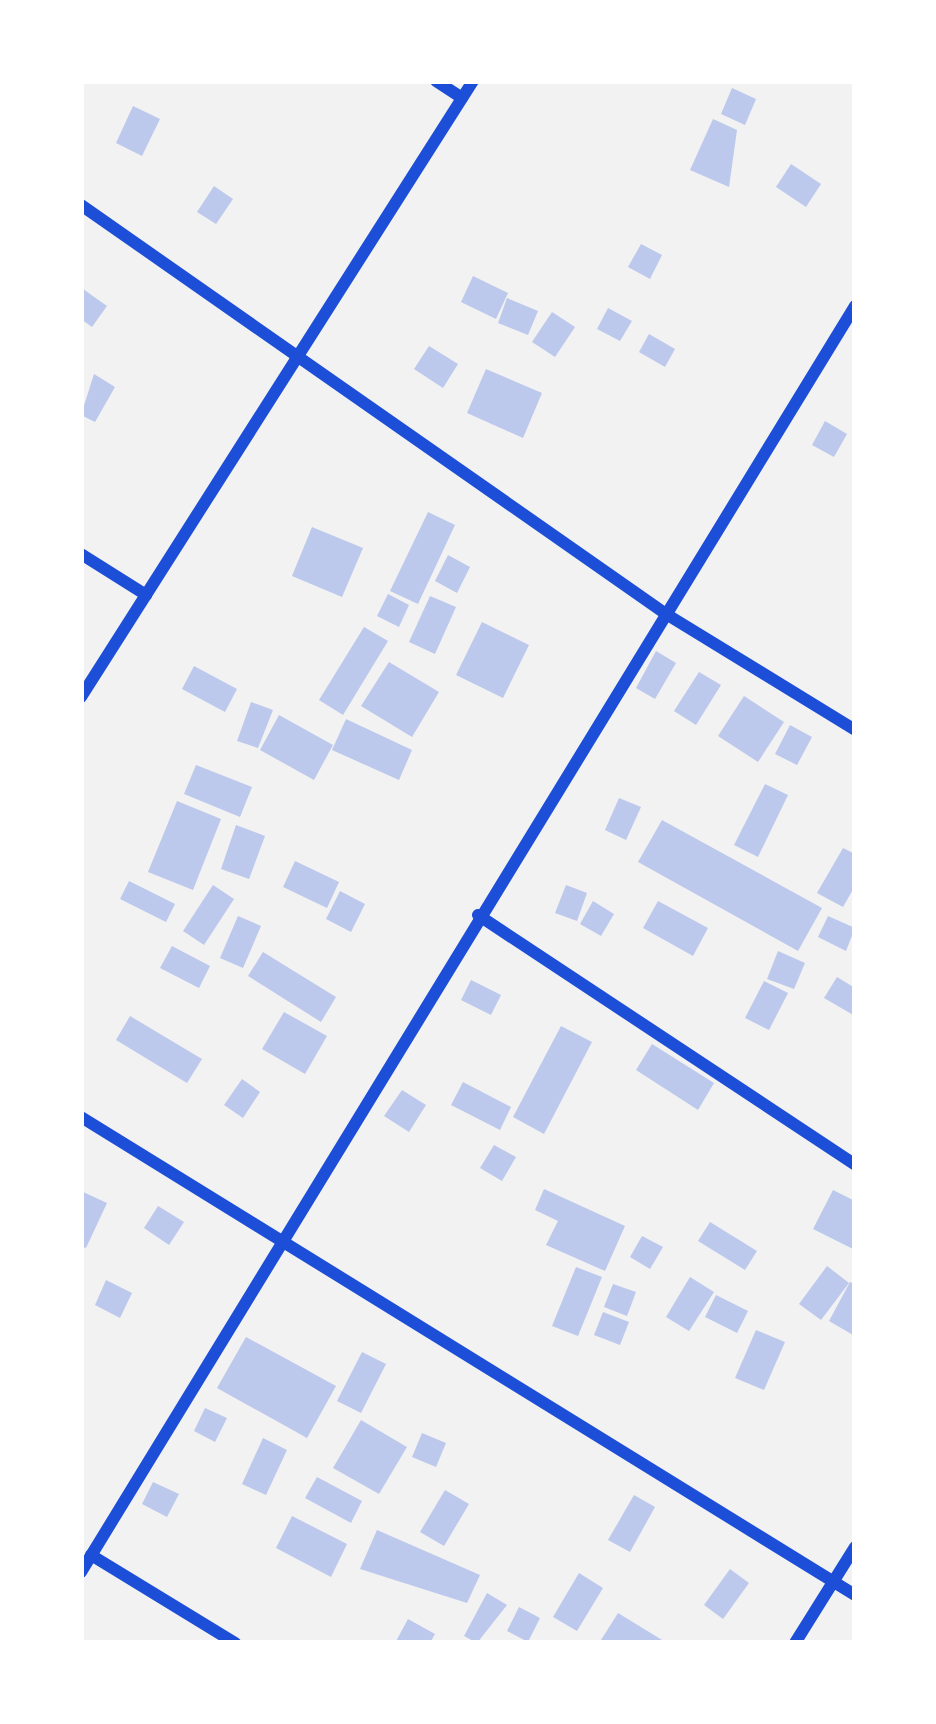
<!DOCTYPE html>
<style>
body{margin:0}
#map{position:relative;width:936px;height:1724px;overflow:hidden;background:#f2f2f2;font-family:"Asap Condensed",sans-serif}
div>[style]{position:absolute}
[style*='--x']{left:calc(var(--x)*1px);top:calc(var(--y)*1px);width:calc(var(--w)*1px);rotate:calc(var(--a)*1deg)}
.building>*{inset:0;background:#bdc9ec}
.minor>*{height:12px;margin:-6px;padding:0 6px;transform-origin:6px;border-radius:6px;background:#1d4ed8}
span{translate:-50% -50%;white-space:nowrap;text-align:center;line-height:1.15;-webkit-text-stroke:9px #fff;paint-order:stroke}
.frame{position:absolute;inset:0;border:84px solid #fff;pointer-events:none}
</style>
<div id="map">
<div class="building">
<i style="clip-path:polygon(732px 88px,756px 99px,745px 125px,721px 114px)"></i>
<i style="clip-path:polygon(133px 106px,160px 119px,142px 156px,116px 143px)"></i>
<i style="clip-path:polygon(713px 119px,737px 130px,729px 187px,690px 170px)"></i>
<i style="clip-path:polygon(791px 164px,821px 184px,806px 207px,776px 187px)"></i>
<i style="clip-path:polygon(214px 186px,233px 199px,216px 224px,197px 212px)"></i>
<i style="clip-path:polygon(641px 244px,662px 255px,650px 279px,628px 267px)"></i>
<i style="clip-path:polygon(473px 276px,508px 293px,496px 319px,461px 302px)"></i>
<i style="clip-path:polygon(83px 289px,107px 306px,92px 327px,81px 319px)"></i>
<i style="clip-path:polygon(507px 298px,538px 311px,528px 335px,498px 323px)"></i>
<i style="clip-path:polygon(608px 308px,632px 321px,620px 341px,597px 329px)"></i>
<i style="clip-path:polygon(552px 312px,575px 327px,555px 357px,532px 342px)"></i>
<i style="clip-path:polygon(649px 334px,675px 349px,665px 367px,639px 352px)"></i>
<i style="clip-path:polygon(429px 346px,458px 364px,443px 388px,414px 369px)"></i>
<i style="clip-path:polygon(486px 369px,542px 393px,523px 438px,467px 413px)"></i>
<i style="clip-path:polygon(94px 374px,115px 387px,95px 422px,81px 415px)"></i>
<i style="clip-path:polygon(825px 421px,847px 434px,834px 457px,812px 445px)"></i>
<i style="clip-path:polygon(428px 512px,455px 525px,418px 604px,390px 591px)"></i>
<i style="clip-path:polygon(312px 527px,363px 548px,342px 597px,292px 576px)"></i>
<i style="clip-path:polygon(448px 555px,470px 567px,457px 593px,435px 581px)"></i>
<i style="clip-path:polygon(388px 594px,409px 605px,399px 627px,377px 616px)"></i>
<i style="clip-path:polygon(430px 596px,456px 607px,435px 654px,409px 642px)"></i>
<i style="clip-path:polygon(482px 622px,529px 645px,503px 698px,456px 675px)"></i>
<i style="clip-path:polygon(364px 627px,388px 641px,343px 715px,319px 700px)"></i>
<i style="clip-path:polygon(656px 651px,676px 663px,655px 699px,636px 688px)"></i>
<i style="clip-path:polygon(389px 662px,439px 692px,412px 737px,361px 706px)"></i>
<i style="clip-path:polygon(194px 666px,237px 689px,225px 712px,182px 689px)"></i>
<i style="clip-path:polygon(699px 672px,721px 685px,696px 725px,674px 711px)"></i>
<i style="clip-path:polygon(744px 696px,784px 722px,758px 762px,718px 736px)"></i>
<i style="clip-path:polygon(251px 702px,273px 710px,258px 748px,237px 741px)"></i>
<i style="clip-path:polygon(279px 715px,333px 745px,314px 780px,260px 750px)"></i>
<i style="clip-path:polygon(346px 719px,412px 750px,399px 780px,332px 750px)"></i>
<i style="clip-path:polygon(790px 725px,812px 737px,797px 765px,775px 754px)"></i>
<i style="clip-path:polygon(196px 765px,252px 787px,240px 817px,184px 794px)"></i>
<i style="clip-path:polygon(765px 784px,788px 795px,758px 857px,734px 845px)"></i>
<i style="clip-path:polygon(619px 798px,641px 807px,626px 840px,605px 830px)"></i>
<i style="clip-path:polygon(177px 801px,221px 819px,193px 890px,148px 872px)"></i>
<i style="clip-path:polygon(662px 820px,822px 908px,798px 951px,638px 862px)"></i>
<i style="clip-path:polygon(236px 825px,265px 836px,249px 879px,221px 869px)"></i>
<i style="clip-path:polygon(843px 848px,855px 854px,855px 886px,843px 907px,817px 893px)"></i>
<i style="clip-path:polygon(295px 861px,339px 882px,327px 908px,283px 887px)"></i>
<i style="clip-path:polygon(129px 881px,175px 904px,166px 922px,120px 899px)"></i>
<i style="clip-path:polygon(213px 885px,234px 899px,204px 945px,183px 931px)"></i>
<i style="clip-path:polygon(566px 885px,587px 893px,577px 921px,555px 913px)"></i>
<i style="clip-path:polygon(340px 891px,365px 904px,351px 932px,326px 919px)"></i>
<i style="clip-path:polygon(593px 901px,614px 914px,601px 936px,580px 924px)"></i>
<i style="clip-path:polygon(658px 901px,708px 928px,693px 956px,643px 928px)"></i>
<i style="clip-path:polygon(238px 916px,261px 926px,243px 968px,220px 958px)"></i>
<i style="clip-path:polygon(828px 916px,855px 928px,846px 951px,818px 937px)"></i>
<i style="clip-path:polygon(172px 946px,210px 966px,199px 988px,160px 968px)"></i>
<i style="clip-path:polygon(778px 951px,805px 963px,794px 989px,767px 979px)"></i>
<i style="clip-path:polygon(263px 952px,336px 997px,321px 1022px,248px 976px)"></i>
<i style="clip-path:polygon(837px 977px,855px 988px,855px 1016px,824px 998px)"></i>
<i style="clip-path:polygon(471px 980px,501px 995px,491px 1015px,461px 1000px)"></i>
<i style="clip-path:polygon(764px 981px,788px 993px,769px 1030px,745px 1018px)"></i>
<i style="clip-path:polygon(284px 1012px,327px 1036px,305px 1074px,262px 1049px)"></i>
<i style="clip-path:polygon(130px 1016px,202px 1059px,187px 1083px,116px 1040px)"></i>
<i style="clip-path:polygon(561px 1026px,592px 1042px,544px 1134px,513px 1117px)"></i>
<i style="clip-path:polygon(652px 1044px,714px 1083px,698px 1110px,636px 1070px)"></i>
<i style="clip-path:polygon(242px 1079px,260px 1092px,243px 1118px,224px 1105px)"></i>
<i style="clip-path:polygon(463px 1082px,511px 1107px,500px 1130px,451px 1105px)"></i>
<i style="clip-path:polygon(402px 1090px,426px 1105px,409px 1132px,384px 1116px)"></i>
<i style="clip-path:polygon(494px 1145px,516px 1157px,502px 1181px,480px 1168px)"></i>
<i style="clip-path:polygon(544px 1189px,625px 1226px,605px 1271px,546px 1245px,558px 1221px,535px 1210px)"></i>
<i style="clip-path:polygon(833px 1190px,855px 1201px,855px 1250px,813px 1229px)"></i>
<i style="clip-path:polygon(81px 1191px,107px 1203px,86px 1248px,81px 1246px)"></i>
<i style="clip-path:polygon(158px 1206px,184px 1222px,169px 1245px,144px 1228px)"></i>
<i style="clip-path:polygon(710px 1222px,757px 1251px,745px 1270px,698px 1241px)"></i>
<i style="clip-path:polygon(642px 1236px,663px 1247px,650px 1269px,630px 1257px)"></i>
<i style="clip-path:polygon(827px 1266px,849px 1283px,821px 1320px,799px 1304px)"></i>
<i style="clip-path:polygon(576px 1267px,602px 1277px,578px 1336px,552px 1326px)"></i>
<i style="clip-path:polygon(690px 1277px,714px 1292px,689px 1331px,666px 1317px)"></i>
<i style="clip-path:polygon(106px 1280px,132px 1293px,120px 1318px,95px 1305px)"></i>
<i style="clip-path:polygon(850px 1282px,855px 1284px,853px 1335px,829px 1321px)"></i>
<i style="clip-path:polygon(613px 1284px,636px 1292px,627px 1316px,604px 1307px)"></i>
<i style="clip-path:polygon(716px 1295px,748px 1311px,737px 1333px,705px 1317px)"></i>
<i style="clip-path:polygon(603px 1312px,629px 1322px,620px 1345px,594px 1335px)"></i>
<i style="clip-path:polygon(756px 1330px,785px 1342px,764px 1390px,735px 1378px)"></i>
<i style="clip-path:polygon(246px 1337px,336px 1386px,307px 1438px,217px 1388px)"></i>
<i style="clip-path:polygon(362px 1352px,386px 1364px,361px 1413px,337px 1401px)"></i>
<i style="clip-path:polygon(205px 1408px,227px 1418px,215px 1442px,194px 1431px)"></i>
<i style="clip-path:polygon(361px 1420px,407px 1447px,379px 1494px,333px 1468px)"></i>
<i style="clip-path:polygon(422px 1433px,446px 1443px,436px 1467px,412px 1457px)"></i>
<i style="clip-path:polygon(263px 1438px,287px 1450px,266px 1495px,242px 1484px)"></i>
<i style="clip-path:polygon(317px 1477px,362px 1501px,351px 1523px,305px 1498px)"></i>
<i style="clip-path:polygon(153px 1482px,179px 1494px,167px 1517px,142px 1504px)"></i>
<i style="clip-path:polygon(445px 1490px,469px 1504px,444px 1546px,420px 1532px)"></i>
<i style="clip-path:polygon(634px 1495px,655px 1507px,630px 1552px,608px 1540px)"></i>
<i style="clip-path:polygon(292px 1516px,347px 1544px,331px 1577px,276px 1548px)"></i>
<i style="clip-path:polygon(377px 1530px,480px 1575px,467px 1603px,360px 1569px)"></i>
<i style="clip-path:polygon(730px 1569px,749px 1583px,723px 1619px,704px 1605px)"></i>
<i style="clip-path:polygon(579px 1573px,603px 1588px,577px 1631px,553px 1617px)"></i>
<i style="clip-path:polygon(487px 1593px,507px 1605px,477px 1643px,464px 1636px)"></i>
<i style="clip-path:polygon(519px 1607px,540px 1618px,528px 1642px,507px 1631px)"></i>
<i style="clip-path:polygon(618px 1613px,667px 1643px,601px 1640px)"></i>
<i style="clip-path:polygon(408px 1619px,435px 1634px,430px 1643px,395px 1643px)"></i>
</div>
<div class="minor">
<i style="--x:436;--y:81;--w:31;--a:33"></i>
<i style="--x:81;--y:205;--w:714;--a:34.96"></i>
<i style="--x:666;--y:614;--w:222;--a:31.5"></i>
<i style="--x:81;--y:554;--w:77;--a:32.2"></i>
<i style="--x:81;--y:697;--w:730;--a:-57.53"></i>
<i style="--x:478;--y:915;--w:452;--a:33.5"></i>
<i style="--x:81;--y:1117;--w:910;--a:31.7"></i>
<i style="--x:91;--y:1555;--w:169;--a:31.4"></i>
<i style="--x:81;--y:1572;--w:1484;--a:-58.56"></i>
<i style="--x:795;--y:1643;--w:113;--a:-58"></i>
</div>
<div class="frame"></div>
</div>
